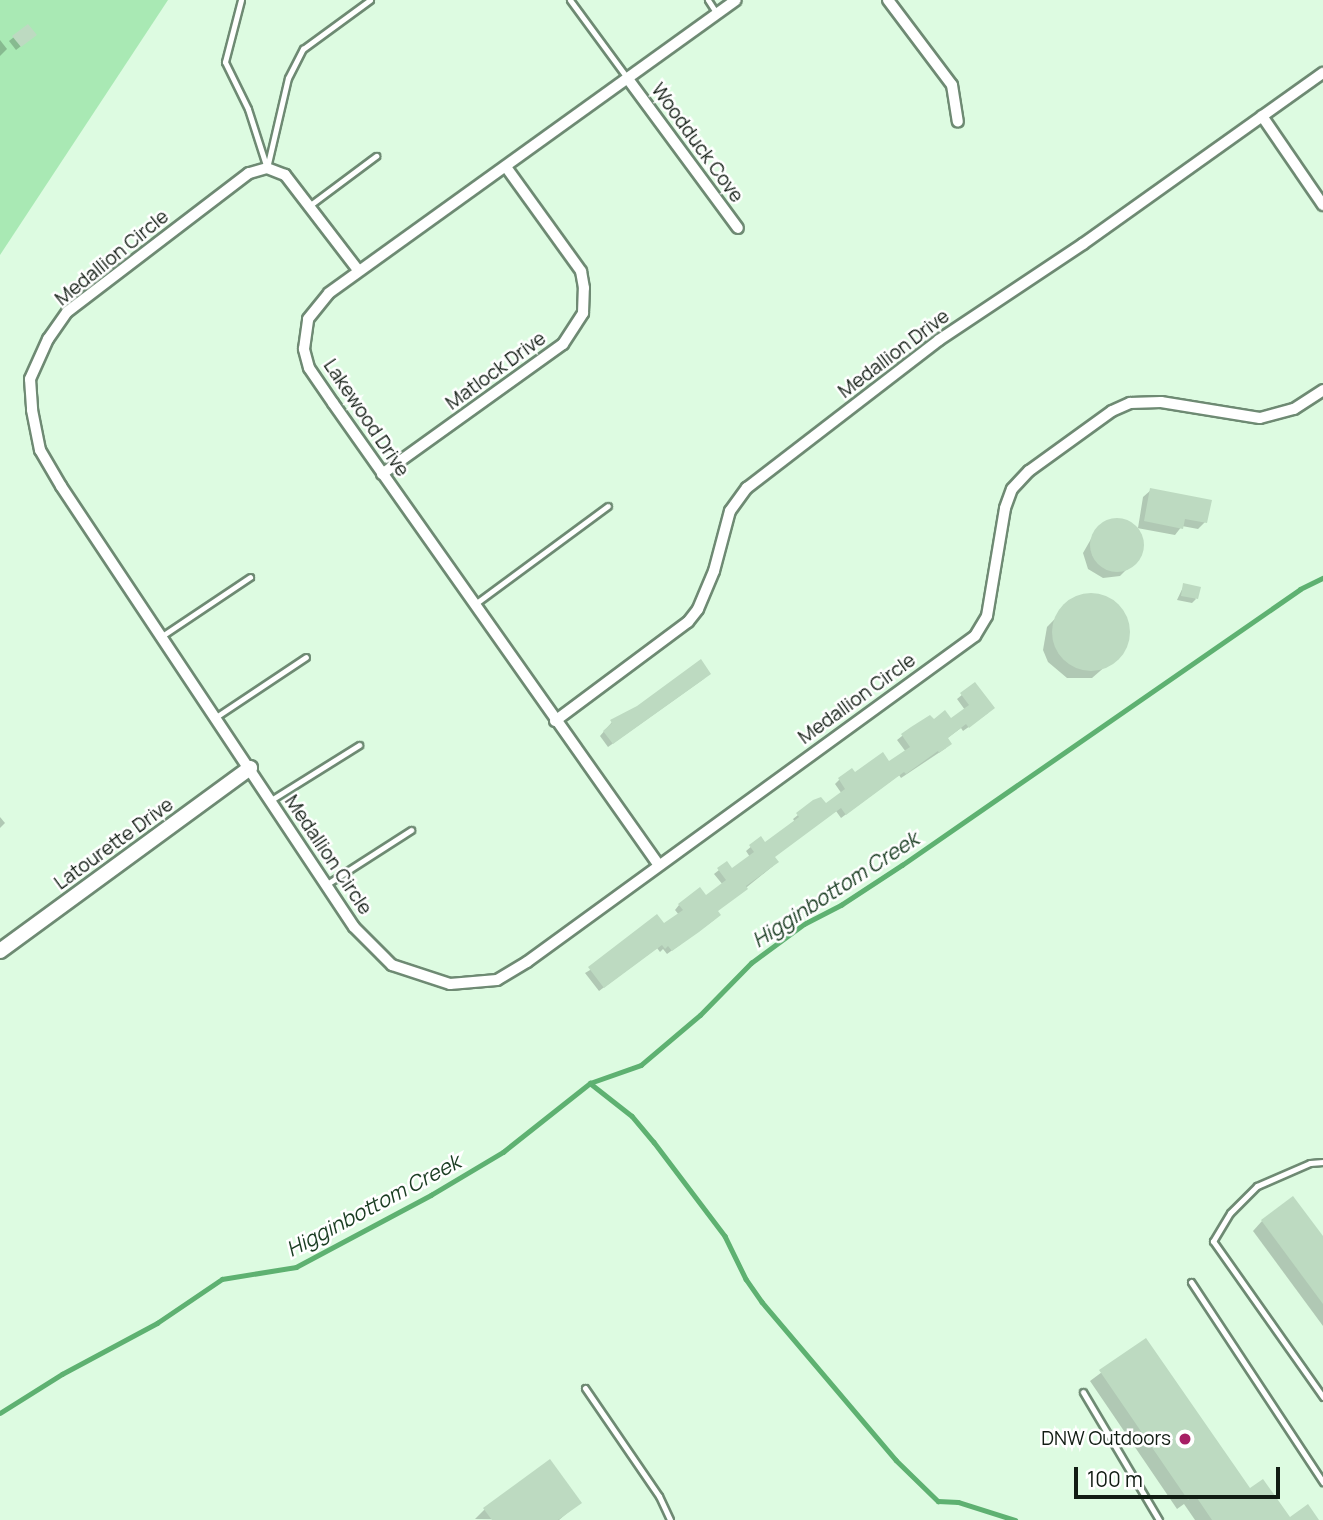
<!DOCTYPE html>
<style>
body{margin:0}
#map{position:relative;width:1323px;height:1520px;overflow:hidden;background:#ddfbe1;font-family:Manrope,sans-serif}
div>[style]{position:absolute}
[style*='--x']{left:calc(var(--x)*1px);top:calc(var(--y)*1px);width:calc(var(--w)*1px);rotate:calc(var(--a)*1deg)}
.green>*{inset:0;background:#a9e9b4}
.shadow>*{inset:0;background:#0003}
.stream>*{height:4.5px;margin:-2.25px;padding:0 2.25px;transform-origin:2.25px;border-radius:2.25px;background:#5eb171}
.building>*{inset:0;background:#bddac1}
.round{border-radius:50%}
.roads{filter:drop-shadow(2px 0 #6e8a73) drop-shadow(-2px 0 #6e8a73) drop-shadow(0 2px #6e8a73) drop-shadow(0 -2px #6e8a73)}
.service>*{height:5px;margin:-2.5px;padding:0 2.5px;transform-origin:2.5px;border-radius:2.5px;background:#fff}
.minor>*{height:10px;margin:-5px;padding:0 5px;transform-origin:5px;border-radius:5px;background:#fff}
.tertiary>*{height:14px;margin:-7px;padding:0 7px;transform-origin:7px;border-radius:7px;background:#fff}
.dots>*{width:19px;height:19px;translate:-50% -50%;box-sizing:border-box;border:4px solid #fff;border-radius:50%}
span{translate:-50% -50%;white-space:nowrap;text-align:center;line-height:1.15;-webkit-text-stroke:5px #fff;paint-order:stroke}
.street-label{font-size:19px;color:#111c13}
.poi-label{font-size:19px;color:#111c13}
.right{translate:-100% -50%;text-align:right}
.water-label{font-size:21px;color:#193c21;font-style:italic}
.scale{position:absolute;left:1074px;top:1467px;width:206px;height:32px;box-sizing:border-box;border:4px solid #111c13;border-top:0;padding-left:9px;font-size:21px;line-height:24px;white-space:nowrap;color:#111c13;-webkit-text-stroke:5px #fff;paint-order:stroke}
</style>
<div id="map">
<div class="green">
<i style="clip-path:polygon(0 0,168px 0,0 255px)"></i>
</div>
<div class="shadow">
<i style="clip-path:polygon(14px 37px,30px 39px,16px 50px,9px 41px)"></i>
<i style="clip-path:polygon(0 40px,7px 49px,0 56px)"></i>
<i style="clip-path:polygon(1151px 490px,1205px 522px,1198px 529px,1182px 526px,1175px 535px,1137px 528px,1142px 538px,1141px 555px,1120px 576px,1103px 578px,1088px 569px,1083px 553px,1095px 532px,1102px 524px,1118px 520px,1138px 528px,1143px 497px)"></i>
<i style="clip-path:polygon(1184px 585px,1196px 599px,1192px 603px,1177px 600px)"></i>
<i style="clip-path:polygon(1098px 595px,1109px 599px,1125px 617px,1128px 628px,1122px 652px,1092px 678px,1067px 678px,1048px 662px,1043px 650px,1047px 627px,1074px 599px)"></i>
<i style="clip-path:polygon(705px 678px,608px 747px,600px 736px,612px 722px)"></i>
<i style="clip-path:polygon(975px 684px,988px 713px,963px 731px,961px 728px,946px 739px,946px 748px,901px 778px,899px 775px,841px 818px,836px 811px,773px 857px,773px 866px,716px 912px,714px 920px,667px 954px,663px 949px,660px 952px,657px 948px,599px 991px,585px 973px,664px 926px,679px 915px,675px 910px,679px 905px,705px 898px,723px 885px,714px 874px,719px 870px,732px 870px,750px 857px,746px 851px,760px 839px,764px 845px,795px 822px,793px 819px,814px 802px,825px 805px,842px 794px,835px 784px,839px 780px,889px 764px,906px 752px,897px 740px,912px 728px,933px 721px,951px 720px,965px 710px,957px 699px)"></i>
<i style="clip-path:polygon(0 817px,5px 823px,0 828px)"></i>
<i style="clip-path:polygon(1262px 1221px,1323px 1239px,1323px 1326px,1253px 1231px)"></i>
<i style="clip-path:polygon(1145px 1340px,1249px 1491px,1289px 1520px,1311px 1520px,1195px 1520px,1184px 1504px,1177px 1509px,1090px 1381px)"></i>
<i style="clip-path:polygon(579px 1503px,559px 1520px,475px 1519px,485px 1509px)"></i>
</div>
<div class="stream">
<i style="--x:590;--y:1083;--w:53;--a:38.2"></i>
<i style="--x:632;--y:1116;--w:34;--a:50"></i>
<i style="--x:654;--y:1142;--w:118;--a:52.9"></i>
<i style="--x:725;--y:1236;--w:48;--a:64"></i>
<i style="--x:746;--y:1279;--w:28;--a:55"></i>
<i style="--x:762;--y:1302;--w:207;--a:49.7"></i>
<i style="--x:896;--y:1460;--w:59;--a:44.3"></i>
<i style="--x:938;--y:1501;--w:20;--a:3"></i>
<i style="--x:958;--y:1502;--w:60;--a:17.5"></i>
<i style="--x:0;--y:1413;--w:73;--a:-32.2"></i>
<i style="--x:62;--y:1374;--w:108;--a:-28.2"></i>
<i style="--x:157;--y:1323;--w:78;--a:-34.1"></i>
<i style="--x:222;--y:1279;--w:75;--a:-9.2"></i>
<i style="--x:296;--y:1267;--w:153;--a:-28.1"></i>
<i style="--x:431;--y:1195;--w:84;--a:-30.8"></i>
<i style="--x:503;--y:1152;--w:111;--a:-38.4"></i>
<i style="--x:590;--y:1083;--w:54;--a:-19.4"></i>
<i style="--x:641;--y:1065;--w:77;--a:-40.3"></i>
<i style="--x:700;--y:1015;--w:73;--a:-45.6"></i>
<i style="--x:751;--y:963;--w:66;--a:-36.3"></i>
<i style="--x:804;--y:924;--w:42;--a:-27.2"></i>
<i style="--x:841;--y:905;--w:73;--a:-33.3"></i>
<i style="--x:902;--y:865;--w:484;--a:-34.7"></i>
<i style="--x:1300;--y:589;--w:25;--a:-26"></i>
</div>
<div class="building">
<i style="clip-path:polygon(28px 24px,37px 35px,21px 47px,12px 36px)"></i>
<i style="clip-path:polygon(1150px 488px,1212px 500px,1207px 523px,1185px 519px,1183px 529px,1144px 521px)"></i>
<i class="round" style="left:1090px;top:518px;width:54px;height:54px"></i>
<i style="clip-path:polygon(1183px 583px,1201px 587px,1198px 599px,1181px 596px)"></i>
<i class="round" style="left:1052px;top:593px;width:78px;height:78px"></i>
<i style="clip-path:polygon(701px 659px,711px 674px,613px 744px,603px 731px,612px 723px,610px 720px,637px 706px)"></i>
<i style="clip-path:polygon(975px 682px,995px 708px,969px 728px,966px 724px,948px 738px,952px 744px,939px 753px,938px 751px,906px 774px,904px 772px,846px 815px,841px 808px,775px 857px,779px 862px,746px 886px,748px 889px,718px 911px,721px 915px,699px 932px,672px 951px,668px 946px,665px 949px,662px 945px,604px 988px,588px 967px,657px 914px,664px 923px,683px 910px,678px 904px,700px 887px,706px 895px,726px 880px,717px 868px,727px 861px,732px 868px,754px 852px,749px 845px,761px 836px,765px 842px,799px 817px,796px 813px,813px 800px,821px 797px,826px 803px,845px 789px,838px 778px,852px 768px,855px 772px,883px 752px,889px 761px,910px 747px,901px 734px,911px 727px,930px 715px,934px 719px,945px 710px,951px 718px,969px 705px,960px 693px)"></i>
<i style="clip-path:polygon(1293px 1196px,1323px 1236px,1323px 1304px,1261px 1220px)"></i>
<i style="clip-path:polygon(1146px 1338px,1250px 1488px,1263px 1479px,1290px 1517px,1308px 1504px,1319px 1520px,1212px 1520px,1195px 1495px,1188px 1500px,1099px 1370px)"></i>
<i style="clip-path:polygon(550px 1459px,582px 1503px,558px 1520px,492px 1520px,483px 1508px)"></i>
</div>
<div class="roads">
<div class="service">
<i style="--x:241;--y:0;--w:64;--a:104.5"></i>
<i style="--x:225;--y:62;--w:52;--a:63.9"></i>
<i style="--x:248;--y:109;--w:59;--a:72.2"></i>
<i style="--x:570;--y:0;--w:98;--a:53.7"></i>
<i style="--x:708;--y:0;--w:17;--a:57"></i>
<i style="--x:267;--y:168;--w:92;--a:-76.9"></i>
<i style="--x:288;--y:78;--w:33;--a:-63"></i>
<i style="--x:303;--y:49;--w:83;--a:-36.2"></i>
<i style="--x:309;--y:206;--w:84;--a:-36.7"></i>
<i style="--x:475;--y:604;--w:165;--a:-36.4"></i>
<i style="--x:162;--y:636;--w:106;--a:-33.8"></i>
<i style="--x:216;--y:717;--w:108;--a:-33.7"></i>
<i style="--x:271;--y:800;--w:104;--a:-32"></i>
<i style="--x:327;--y:884;--w:100;--a:-32.7"></i>
<i style="--x:1323;--y:1162;--w:13;--a:176"></i>
<i style="--x:1310;--y:1163;--w:58;--a:156.5"></i>
<i style="--x:1257;--y:1186;--w:38;--a:135"></i>
<i style="--x:1230;--y:1213;--w:33;--a:121"></i>
<i style="--x:1213;--y:1241;--w:191;--a:54.8"></i>
<i style="--x:1191;--y:1282;--w:240;--a:56.6"></i>
<i style="--x:585;--y:1388;--w:131;--a:55.6"></i>
<i style="--x:659;--y:1496;--w:26;--a:65"></i>
<i style="--x:1083;--y:1392;--w:149;--a:59.3"></i>
</div>
<div class="minor">
<i style="--x:888;--y:0;--w:106;--a:53"></i>
<i style="--x:952;--y:85;--w:37;--a:81"></i>
<i style="--x:628;--y:79;--w:185;--a:53.6"></i>
<i style="--x:1262;--y:116;--w:108;--a:55.6"></i>
<i style="--x:358;--y:270;--w:120;--a:-127.5"></i>
<i style="--x:285;--y:175;--w:19;--a:-159"></i>
<i style="--x:267;--y:168;--w:19;--a:164"></i>
<i style="--x:249;--y:173;--w:229;--a:142.6"></i>
<i style="--x:67;--y:312;--w:33;--a:125"></i>
<i style="--x:48;--y:339;--w:44;--a:114.2"></i>
<i style="--x:30;--y:379;--w:31;--a:86"></i>
<i style="--x:32;--y:410;--w:41;--a:78.7"></i>
<i style="--x:40;--y:450;--w:42;--a:59.7"></i>
<i style="--x:61;--y:486;--w:529;--a:56.4"></i>
<i style="--x:354;--y:927;--w:54;--a:45"></i>
<i style="--x:392;--y:965;--w:61;--a:18.1"></i>
<i style="--x:450;--y:984;--w:47;--a:-4.9"></i>
<i style="--x:497;--y:980;--w:35;--a:-31"></i>
<i style="--x:527;--y:962;--w:554;--a:-36.04"></i>
<i style="--x:975;--y:636;--w:23;--a:-59"></i>
<i style="--x:987;--y:616;--w:109;--a:-80.5"></i>
<i style="--x:1005;--y:508;--w:20;--a:-70"></i>
<i style="--x:1012;--y:489;--w:25;--a:-47"></i>
<i style="--x:1029;--y:471;--w:102;--a:-35.9"></i>
<i style="--x:1112;--y:411;--w:20;--a:-24"></i>
<i style="--x:1130;--y:403;--w:31;--a:-2"></i>
<i style="--x:1161;--y:402;--w:100;--a:9.2"></i>
<i style="--x:1260;--y:418;--w:35;--a:-15"></i>
<i style="--x:1294;--y:409;--w:35;--a:-33"></i>
<i style="--x:382;--y:474;--w:223;--a:-35.7"></i>
<i style="--x:563;--y:344;--w:37;--a:-57"></i>
<i style="--x:583;--y:313;--w:25;--a:-88"></i>
<i style="--x:584;--y:288;--w:17;--a:-100"></i>
<i style="--x:581;--y:271;--w:128;--a:-125.8"></i>
<i style="--x:555;--y:721;--w:166;--a:-36.7"></i>
<i style="--x:688;--y:622;--w:16;--a:-52"></i>
<i style="--x:698;--y:609;--w:41;--a:-67.2"></i>
<i style="--x:714;--y:571;--w:62;--a:-75.1"></i>
<i style="--x:730;--y:511;--w:29;--a:-54"></i>
<i style="--x:747;--y:488;--w:242;--a:-37.6"></i>
<i style="--x:939;--y:340;--w:173;--a:-33.7"></i>
<i style="--x:1083;--y:244;--w:295;--a:-35.5"></i>
<i style="--x:658;--y:864;--w:564;--a:-125.18"></i>
<i style="--x:333;--y:403;--w:42;--a:-124.4"></i>
<i style="--x:309;--y:368;--w:20;--a:-105"></i>
<i style="--x:304;--y:349;--w:30;--a:-82"></i>
<i style="--x:308;--y:319;--w:33;--a:-51"></i>
<i style="--x:329;--y:293;--w:501;--a:-35.75"></i>
</div>
<div class="tertiary">
<i style="--x:0;--y:951;--w:310;--a:-36.2"></i>
</div>
</div>
<div class="dots">
<i style="left:1185px;top:1439px;background:#a71f65"></i>
</div>
<div class="street-label">
<span style="left:697px;top:143px;rotate:54deg">Woodduck Cove</span>
<span style="left:112px;top:258px;rotate:-39deg">Medallion Circle</span>
<span style="left:894px;top:354px;rotate:-37deg">Medallion Drive</span>
<span style="left:496px;top:371px;rotate:-36deg">Matlock Drive</span>
<span style="left:366px;top:418px;rotate:56deg">Lakewood Drive</span>
<span style="left:857px;top:699px;rotate:-36deg">Medallion Circle</span>
<span style="left:114px;top:844px;rotate:-36deg">Latourette Drive</span>
<span style="left:328px;top:855px;rotate:56deg">Medallion Circle</span>
</div>
<div class="poi-label">
<span class="right" style="left:1171px;top:1439px">DNW Outdoors</span>
</div>
<div class="water-label">
<span style="left:835px;top:889px;rotate:-33deg">Higginbottom Creek</span>
<span style="left:373px;top:1205px;rotate:-28deg">Higginbottom Creek</span>
</div>
<div class="scale">100 m</div>
</div>
